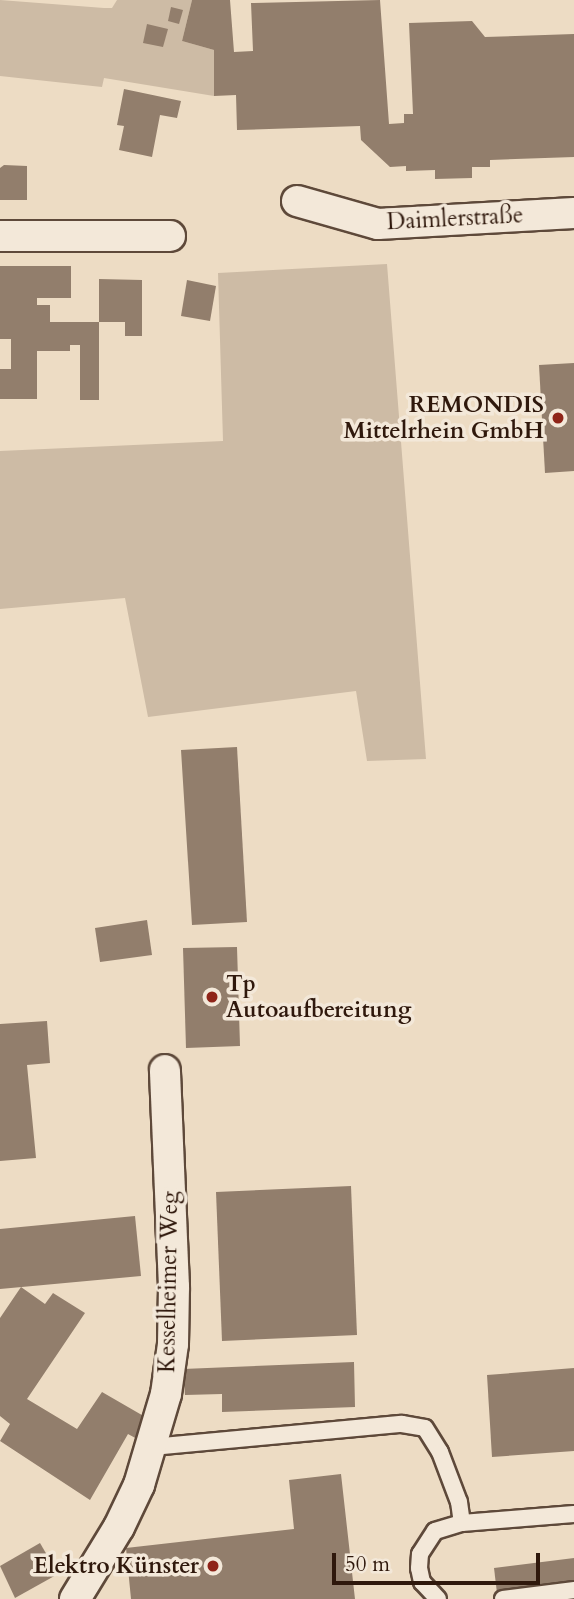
<!DOCTYPE html>
<meta charset="utf-8">
<style>
body{margin:0}
#map{position:relative;width:574px;height:1599px;overflow:hidden;background:#eddcc4;font-family:Cardo,serif}
div>[style]{position:absolute}
[style*='--x']{left:calc(var(--x)*1px);top:calc(var(--y)*1px);width:calc(var(--w)*1px);rotate:calc(var(--a)*1deg)}
.green>*{inset:0;background:#cdbba5}
.building>*{inset:0;background:#927e6c}
.roads{filter:drop-shadow(2px 0 #5e493a) drop-shadow(-2px 0 #5e493a) drop-shadow(0 2px #5e493a) drop-shadow(0 -2px #5e493a)}
.service>*{height:16px;margin:-8px;padding:0 8px;transform-origin:8px;border-radius:8px;background:#f3e8d9}
.minor>*{height:30px;margin:-15px;padding:0 15px;transform-origin:15px;border-radius:15px;background:#f3e8d9}
.dots>*{width:19px;height:19px;translate:-50% -50%;box-sizing:border-box;border:4px solid #f3e8d9;border-radius:50%}
span{translate:-50% -50%;white-space:nowrap;text-align:center;line-height:1.15;-webkit-text-stroke:7px #f3e8d9;paint-order:stroke}
.street-label{font-size:23px;color:#2f180c}
.poi-label{font-size:23px;color:#2f180c;font-weight:700}
.right{translate:-100% -50%;text-align:right}
.left{translate:0 -50%;text-align:left}
.scale{position:absolute;left:332px;top:1553px;width:208px;height:32px;box-sizing:border-box;border:4px solid #2f180c;border-top:0;padding-left:9px;font-size:21px;line-height:24px;white-space:nowrap;color:#2f180c;-webkit-text-stroke:5px #f3e8d9;paint-order:stroke}
</style>
<div id="map">
<div class="green">
<i style="clip-path:polygon(0 0,104px 8px,112px 8px,117px 0,192px 0,182px 41px,214px 50px,214px 96px,104px 78px,102px 87px,0 76px)"></i>
<i style="clip-path:polygon(387px 264px,426px 759px,367px 761px,356px 691px,148px 717px,125px 598px,0 609px,0 451px,223px 441px,218px 273px)"></i>
</div>
<div class="building">
<i style="clip-path:polygon(192px 0,230px 0,234px 52px,253px 51px,251px 3px,380px 0,389px 124px,404px 123px,404px 114px,413px 114px,409px 23px,472px 21px,485px 37px,574px 34px,574px 157px,490px 160px,490px 167px,472px 167px,472px 178px,435px 179px,435px 170px,406px 171px,406px 166px,390px 167px,361px 140px,360px 126px,237px 130px,236px 95px,214px 96px,214px 50px,182px 41px)"></i>
<i style="clip-path:polygon(171px 7px,183px 10px,179px 24px,168px 21px)"></i>
<i style="clip-path:polygon(147px 24px,168px 29px,163px 47px,143px 43px)"></i>
<i style="clip-path:polygon(124px 89px,181px 101px,177px 118px,160px 115px,152px 157px,119px 150px,124px 126px,117px 125px)"></i>
<i style="clip-path:polygon(4px 165px,27px 166px,27px 200px,0 200px,0 168px)"></i>
<i style="clip-path:polygon(0 266px,71px 266px,71px 298px,37px 298px,37px 305px,50px 305px,50px 322px,99px 322px,99px 400px,80px 400px,80px 345px,70px 345px,70px 351px,37px 351px,37px 399px,0 399px,0 369px,11px 369px,11px 339px,0 339px)"></i>
<i style="clip-path:polygon(99px 279px,142px 280px,142px 336px,125px 336px,125px 322px,99px 322px)"></i>
<i style="clip-path:polygon(187px 280px,216px 286px,210px 321px,181px 316px)"></i>
<i style="clip-path:polygon(574px 363px,574px 471px,545px 473px,539px 365px)"></i>
<i style="clip-path:polygon(237px 747px,247px 922px,192px 925px,181px 750px)"></i>
<i style="clip-path:polygon(147px 920px,152px 955px,100px 962px,95px 928px)"></i>
<i style="clip-path:polygon(237px 947px,240px 1046px,186px 1048px,183px 948px)"></i>
<i style="clip-path:polygon(47px 1021px,50px 1063px,27px 1065px,36px 1158px,0 1161px,0 1024px)"></i>
<i style="clip-path:polygon(351px 1186px,357px 1335px,222px 1341px,216px 1192px)"></i>
<i style="clip-path:polygon(135px 1216px,141px 1276px,0 1289px,0 1229px)"></i>
<i style="clip-path:polygon(21px 1287px,45px 1304px,53px 1293px,85px 1313px,27px 1399px,77px 1429px,102px 1392px,147px 1418px,139px 1440px,128px 1434px,90px 1500px,0 1441px,10px 1424px,0 1416px,0 1318px)"></i>
<i style="clip-path:polygon(354px 1362px,355px 1407px,222px 1412px,222px 1394px,185px 1395px,183px 1369px)"></i>
<i style="clip-path:polygon(574px 1368px,574px 1451px,492px 1457px,487px 1375px)"></i>
<i style="clip-path:polygon(341px 1474px,355px 1599px,131px 1599px,126px 1548px,294px 1529px,289px 1480px)"></i>
<i style="clip-path:polygon(40px 1543px,58px 1574px,15px 1598px,0 1566px)"></i>
<i style="clip-path:polygon(574px 1558px,574px 1583px,497px 1593px,494px 1568px)"></i>
</div>
<div class="roads">
<div class="service">
<i style="--x:152;--y:1447;--w:251;--a:-5.3"></i>
<i style="--x:402;--y:1424;--w:23;--a:10"></i>
<i style="--x:425;--y:1428;--w:28;--a:58"></i>
<i style="--x:440;--y:1452;--w:53;--a:69.2"></i>
<i style="--x:459;--y:1502;--w:21;--a:82"></i>
<i style="--x:438;--y:1599;--w:23;--a:-133"></i>
<i style="--x:422;--y:1582;--w:14;--a:-102"></i>
<i style="--x:419;--y:1568;--w:14;--a:-86"></i>
<i style="--x:420;--y:1554;--w:27;--a:-57"></i>
<i style="--x:435;--y:1531;--w:28;--a:-17"></i>
<i style="--x:462;--y:1523;--w:112;--a:-4.6"></i>
<i style="--x:503;--y:1599;--w:72;--a:-7.2"></i>
</div>
<div class="minor">
<i style="--x:297;--y:201;--w:84;--a:15.9"></i>
<i style="--x:378;--y:224;--w:196;--a:-3.2"></i>
<i style="--x:0;--y:236;--w:170;--a:0"></i>
<i style="--x:75;--y:1599;--w:84;--a:-58.6"></i>
<i style="--x:119;--y:1527;--w:47;--a:-64.5"></i>
<i style="--x:139;--y:1485;--w:95;--a:-73.5"></i>
<i style="--x:166;--y:1394;--w:50;--a:-82"></i>
<i style="--x:173;--y:1344;--w:57;--a:-89"></i>
<i style="--x:174;--y:1287;--w:217;--a:-92.4"></i>
</div>
</div>
<div class="dots">
<i style="left:558px;top:418px;background:#8f2418"></i>
<i style="left:212px;top:997px;background:#8f2418"></i>
<i style="left:213px;top:1566px;background:#8f2418"></i>
</div>
<div class="street-label">
<span style="left:455px;top:219px;rotate:-3deg">Daimlerstraße</span>
<span style="left:169px;top:1282px;rotate:-89deg">Kesselheimer Weg</span>
</div>
<div class="poi-label">
<span class="right" style="left:544px;top:418px">REMONDIS<br>Mittelrhein GmbH</span>
<span class="left" style="left:226px;top:997px">Tp<br>Autoaufbereitung</span>
<span class="right" style="left:199px;top:1566px">Elektro Künster</span>
</div>
<div class="scale">50 m</div>
</div>
